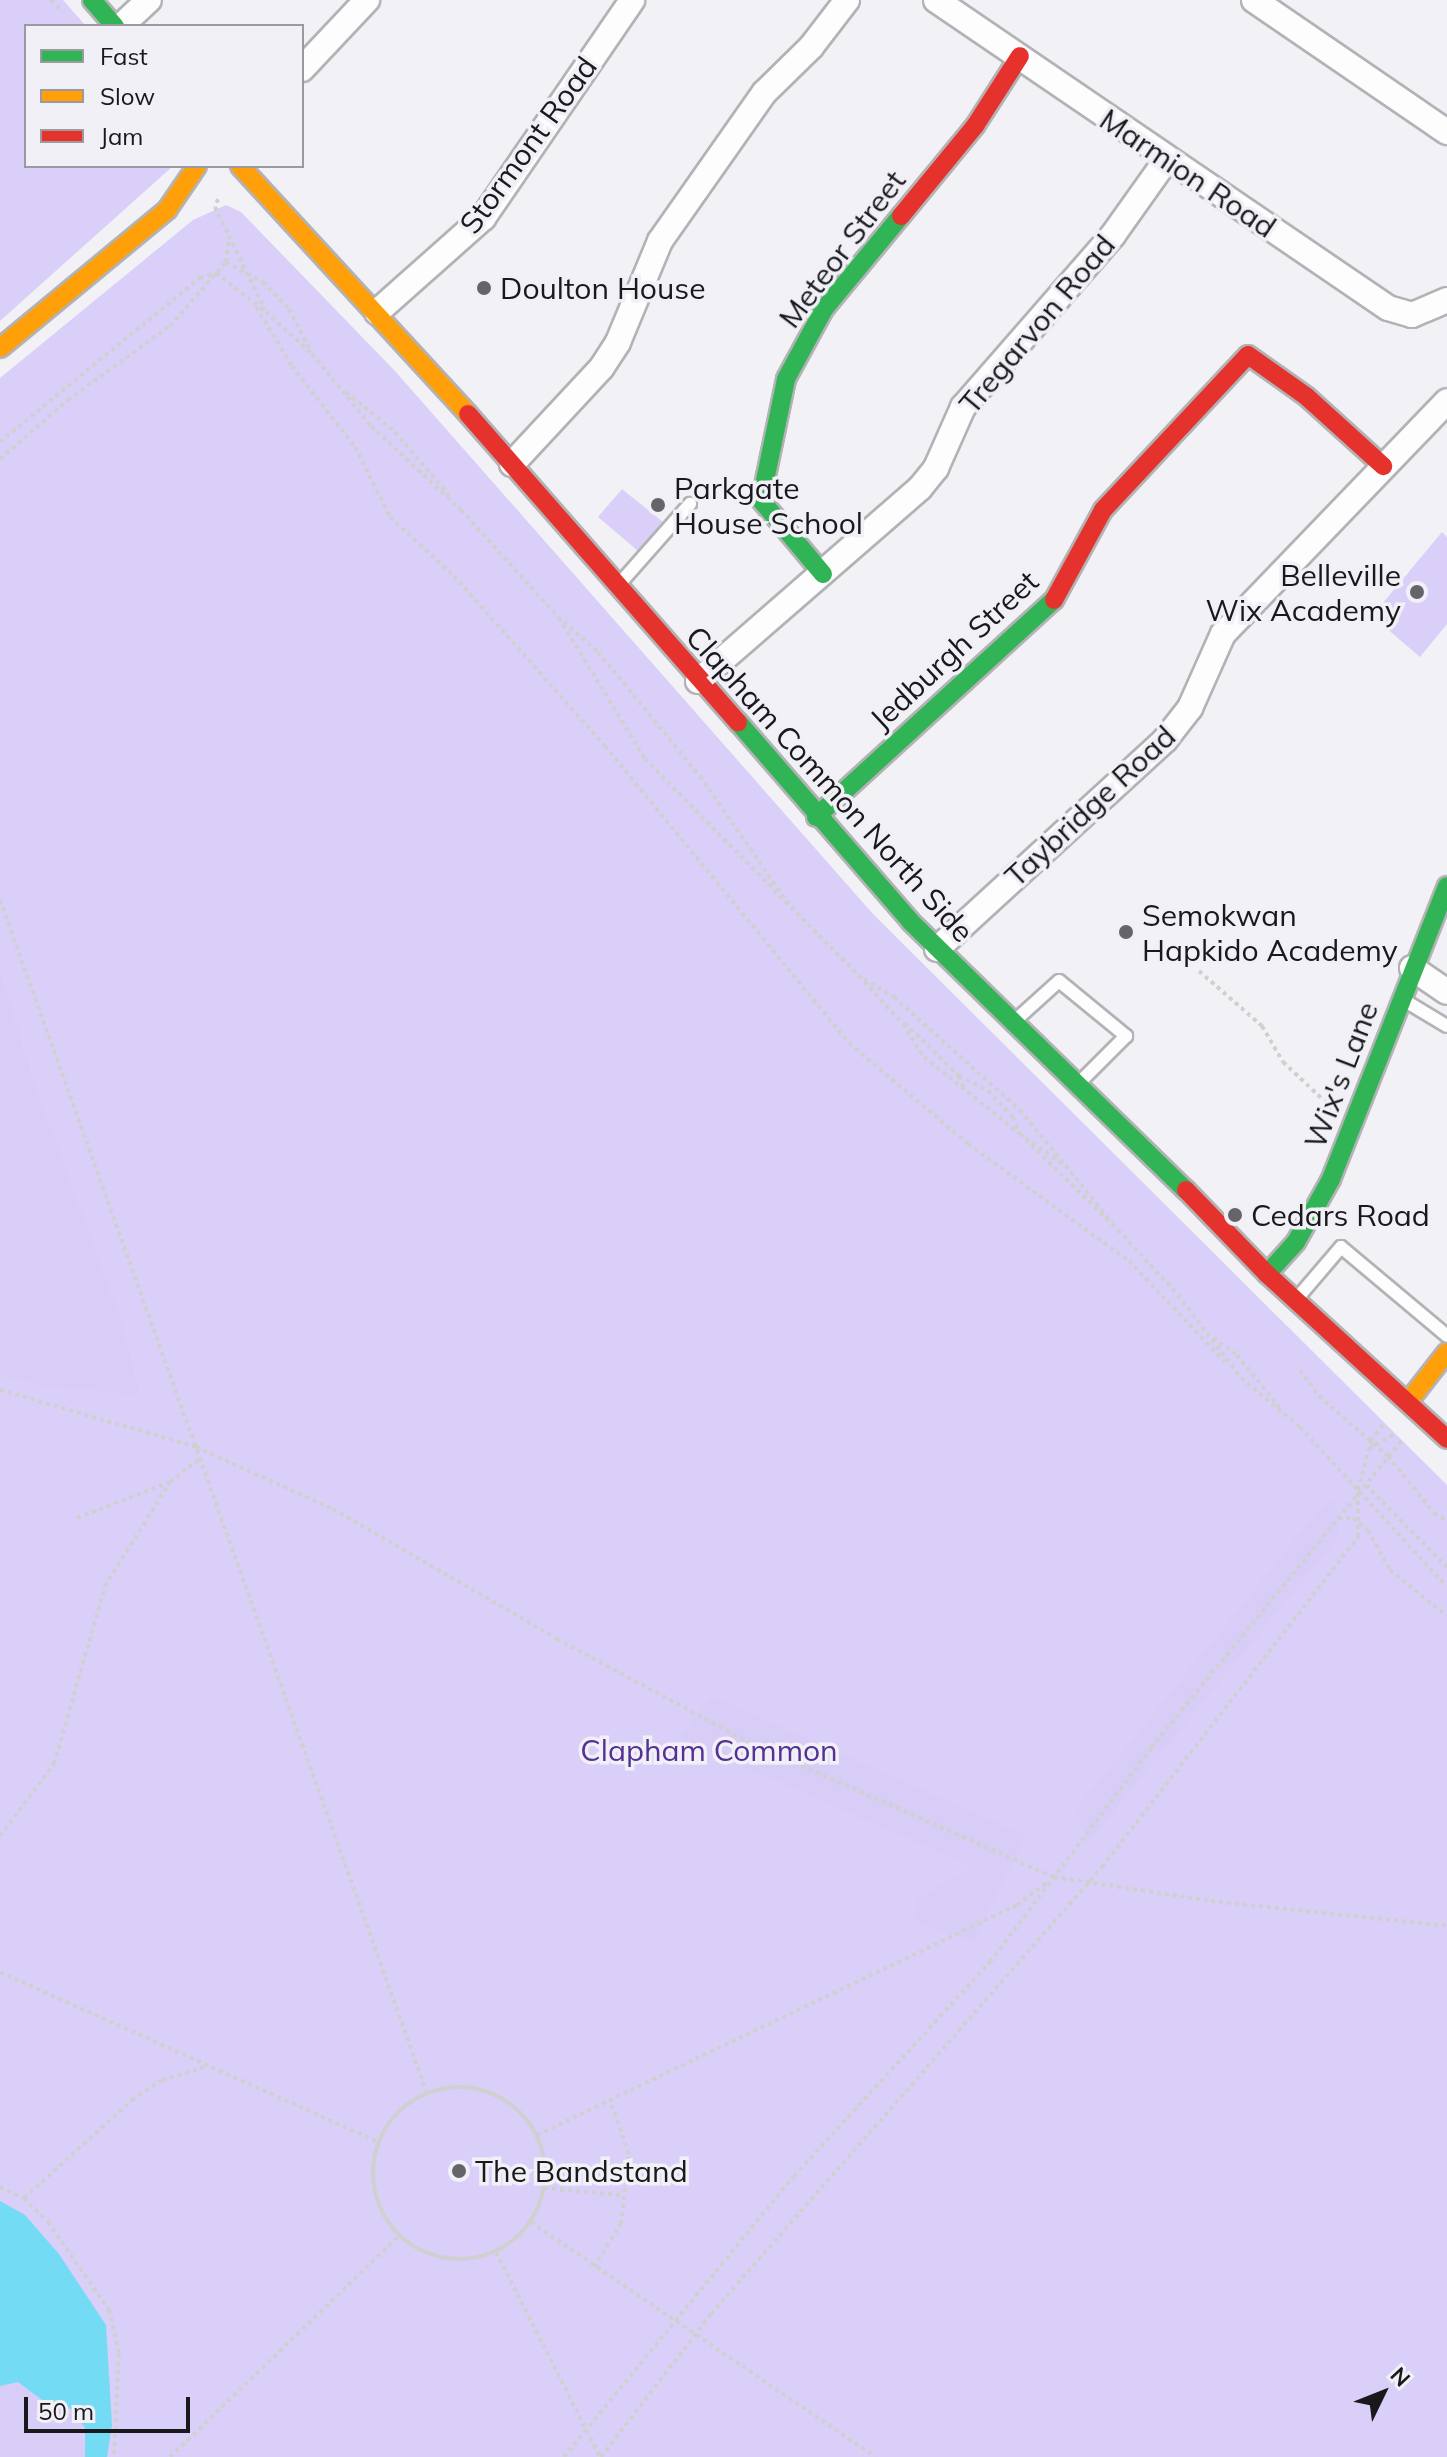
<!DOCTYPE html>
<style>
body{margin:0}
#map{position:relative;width:1447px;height:2457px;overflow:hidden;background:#f2f1f6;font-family:Mulish,sans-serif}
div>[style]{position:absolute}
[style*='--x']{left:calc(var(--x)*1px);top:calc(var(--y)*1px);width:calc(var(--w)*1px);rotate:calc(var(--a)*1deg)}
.green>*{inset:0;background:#dacff9}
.forest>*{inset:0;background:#d8cdf7}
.water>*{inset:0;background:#74dbf5}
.path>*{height:4px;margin-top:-2px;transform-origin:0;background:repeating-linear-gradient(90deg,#d0d0d1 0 4px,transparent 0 8px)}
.path>.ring{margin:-2px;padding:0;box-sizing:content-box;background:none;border:4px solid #d0d0d1;border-radius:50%}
.roads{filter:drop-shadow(2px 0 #b3b2b5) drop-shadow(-2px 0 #b3b2b5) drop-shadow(0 2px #b3b2b5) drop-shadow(0 -2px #b3b2b5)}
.lane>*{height:12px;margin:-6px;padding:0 6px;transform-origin:6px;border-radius:6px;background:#fdfdfe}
.street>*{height:24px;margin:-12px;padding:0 12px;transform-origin:12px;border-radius:12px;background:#fdfdfe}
.fast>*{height:18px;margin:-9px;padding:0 9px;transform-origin:9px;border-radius:9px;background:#30b455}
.slow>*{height:18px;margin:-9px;padding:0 9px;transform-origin:9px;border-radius:9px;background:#ff9f0a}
.jam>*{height:18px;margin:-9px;padding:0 9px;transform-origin:9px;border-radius:9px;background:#e5322d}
.dots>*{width:22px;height:22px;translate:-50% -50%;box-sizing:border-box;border:4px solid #f1f0f7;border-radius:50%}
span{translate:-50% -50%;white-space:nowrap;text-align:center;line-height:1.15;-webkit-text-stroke:7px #f1f0f7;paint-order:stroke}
.street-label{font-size:30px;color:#19181b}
.poi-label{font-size:30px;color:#19181b}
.left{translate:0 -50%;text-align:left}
.right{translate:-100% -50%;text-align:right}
.park-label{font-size:30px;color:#553096}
.legend{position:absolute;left:24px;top:24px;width:280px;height:144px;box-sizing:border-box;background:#f1f0f7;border:2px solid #9b9a9f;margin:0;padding:10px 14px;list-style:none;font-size:24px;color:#19181b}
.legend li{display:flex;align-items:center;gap:16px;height:40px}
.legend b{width:40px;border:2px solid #9b9a9f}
.north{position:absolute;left:1343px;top:2353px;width:80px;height:80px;-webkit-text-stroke:6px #f1f0f7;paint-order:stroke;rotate:47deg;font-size:22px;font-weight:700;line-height:32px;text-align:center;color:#19181b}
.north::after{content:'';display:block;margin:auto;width:28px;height:36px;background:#19181b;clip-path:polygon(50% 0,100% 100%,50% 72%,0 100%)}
.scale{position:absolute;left:24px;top:2397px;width:166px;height:36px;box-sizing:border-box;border:4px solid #19181b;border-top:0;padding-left:10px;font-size:24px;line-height:28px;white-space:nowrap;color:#19181b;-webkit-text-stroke:6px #f1f0f7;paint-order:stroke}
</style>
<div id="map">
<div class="green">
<i style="clip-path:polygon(0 0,63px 0,86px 26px,26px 26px,26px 166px,173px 166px,0 321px)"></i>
<i style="clip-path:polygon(226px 205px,241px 212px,395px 371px,873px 914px,1447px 1485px,1447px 2457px,0 2457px,0 378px,193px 220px)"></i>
<i style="clip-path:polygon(622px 489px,663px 522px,638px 551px,598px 517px)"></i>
<i style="clip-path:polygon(1442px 532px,1447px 537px,1447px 624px,1420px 657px,1372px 616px)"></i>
</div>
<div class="forest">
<i style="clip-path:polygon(0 972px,34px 1083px,117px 1309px,140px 1395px,44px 1386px,0 1374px)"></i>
<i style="clip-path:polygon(1335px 1501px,1339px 1536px,1086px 1845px,1078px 1807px,1323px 1506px)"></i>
<i style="clip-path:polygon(712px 1696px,1026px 1836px,974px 1942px,916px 1922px,917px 1899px,973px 1867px,679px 1738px)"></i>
<i style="clip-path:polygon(8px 2382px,31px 2387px,46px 2403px,80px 2417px,85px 2457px,0 2457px,0 2386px)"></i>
</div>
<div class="water">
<i style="clip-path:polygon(0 2201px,25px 2215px,59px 2254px,106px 2325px,112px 2425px,107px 2457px,85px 2457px,85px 2428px,71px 2409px,46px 2403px,18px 2382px,0 2386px)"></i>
</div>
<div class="path">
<i style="--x:51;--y:0;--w:16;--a:47"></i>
<i style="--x:218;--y:199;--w:9;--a:111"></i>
<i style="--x:215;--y:207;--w:114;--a:64.1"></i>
<i style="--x:226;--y:262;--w:26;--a:-83"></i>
<i style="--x:256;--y:307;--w:69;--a:58.6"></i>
<i style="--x:292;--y:366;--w:103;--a:52.1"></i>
<i style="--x:355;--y:447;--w:78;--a:63.4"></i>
<i style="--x:390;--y:517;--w:87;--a:42.7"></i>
<i style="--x:454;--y:576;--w:227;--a:48.4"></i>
<i style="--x:605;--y:746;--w:384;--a:50.6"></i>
<i style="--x:849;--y:1043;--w:156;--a:40.3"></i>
<i style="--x:968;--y:1144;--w:199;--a:36"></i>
<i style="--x:1129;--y:1261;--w:139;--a:46.5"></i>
<i style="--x:346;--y:392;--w:63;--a:39.2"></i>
<i style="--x:395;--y:432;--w:88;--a:49.6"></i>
<i style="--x:0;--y:442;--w:259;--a:-39.4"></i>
<i style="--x:200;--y:278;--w:17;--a:-17"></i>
<i style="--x:216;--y:273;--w:63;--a:38"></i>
<i style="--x:266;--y:312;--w:62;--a:42.4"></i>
<i style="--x:312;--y:354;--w:93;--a:50.7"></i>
<i style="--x:371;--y:426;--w:123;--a:43"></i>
<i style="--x:461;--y:510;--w:146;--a:47.8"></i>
<i style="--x:559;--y:618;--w:165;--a:58.6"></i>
<i style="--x:645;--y:759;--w:305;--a:45.4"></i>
<i style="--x:859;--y:976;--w:65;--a:47.5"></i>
<i style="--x:903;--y:1024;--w:39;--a:58"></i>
<i style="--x:924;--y:1057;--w:123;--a:38.7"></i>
<i style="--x:1020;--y:1134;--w:137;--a:44.4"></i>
<i style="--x:1118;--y:1230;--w:88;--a:47.3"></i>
<i style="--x:1178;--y:1295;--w:104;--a:52.8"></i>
<i style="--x:1241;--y:1378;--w:77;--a:39.7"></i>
<i style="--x:1300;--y:1427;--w:217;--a:47.4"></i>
<i style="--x:0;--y:459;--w:90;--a:-40.9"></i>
<i style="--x:68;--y:400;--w:126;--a:-36"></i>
<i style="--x:170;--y:326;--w:85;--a:-48.8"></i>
<i style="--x:226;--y:262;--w:42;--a:28.4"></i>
<i style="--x:263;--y:282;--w:37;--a:46"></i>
<i style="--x:289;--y:309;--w:48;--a:62.9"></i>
<i style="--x:564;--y:622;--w:45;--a:41.4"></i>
<i style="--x:598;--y:652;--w:161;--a:50.6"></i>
<i style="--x:700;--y:776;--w:160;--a:55.4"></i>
<i style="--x:0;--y:900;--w:1267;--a:70.31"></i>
<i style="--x:1199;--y:971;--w:84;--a:41.1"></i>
<i style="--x:1262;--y:1026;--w:42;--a:59.7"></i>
<i style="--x:1283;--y:1062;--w:69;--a:43.2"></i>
<i style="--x:864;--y:979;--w:35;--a:31"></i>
<i style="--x:894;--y:997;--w:169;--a:41.9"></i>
<i style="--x:1020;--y:1110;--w:144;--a:50.7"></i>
<i style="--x:905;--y:1023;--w:76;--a:44.5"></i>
<i style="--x:959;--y:1076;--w:12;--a:70"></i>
<i style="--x:959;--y:1076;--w:33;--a:27"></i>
<i style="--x:988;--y:1091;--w:36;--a:46"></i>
<i style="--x:1013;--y:1117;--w:17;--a:69"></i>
<i style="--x:1026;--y:1138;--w:50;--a:35.3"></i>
<i style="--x:1213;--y:1338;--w:29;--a:35"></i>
<i style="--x:1237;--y:1355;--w:70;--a:50.8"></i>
<i style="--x:1300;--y:1370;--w:32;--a:54"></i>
<i style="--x:1319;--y:1396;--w:91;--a:41"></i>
<i style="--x:1388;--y:1456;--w:73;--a:51.1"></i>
<i style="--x:1434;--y:1513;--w:15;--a:32"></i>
<i style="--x:0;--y:1390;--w:204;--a:16.2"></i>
<i style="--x:196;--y:1447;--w:150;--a:24.3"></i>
<i style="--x:333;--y:1509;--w:259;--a:30.1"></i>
<i style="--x:557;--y:1639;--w:219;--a:28.3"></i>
<i style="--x:750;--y:1743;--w:332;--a:23.8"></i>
<i style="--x:1054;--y:1877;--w:159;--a:8.7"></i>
<i style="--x:1211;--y:1901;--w:237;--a:6"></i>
<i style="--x:1369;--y:1449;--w:29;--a:-31"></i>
<i style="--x:1366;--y:1485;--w:115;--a:45.4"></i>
<i style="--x:77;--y:1518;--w:100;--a:-21.2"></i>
<i style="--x:170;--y:1482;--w:37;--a:-38"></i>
<i style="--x:1338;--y:1518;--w:15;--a:0"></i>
<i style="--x:1353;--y:1518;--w:19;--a:39"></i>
<i style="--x:1368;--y:1530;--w:46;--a:61.2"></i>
<i style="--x:1390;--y:1570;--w:73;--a:38.9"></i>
<i style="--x:0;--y:1836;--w:90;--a:-53.1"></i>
<i style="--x:54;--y:1764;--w:185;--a:-74"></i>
<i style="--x:105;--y:1586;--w:123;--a:-58"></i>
<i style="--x:0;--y:1972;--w:414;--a:24.2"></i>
<i class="ring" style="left:373px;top:2087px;width:168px;height:168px"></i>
<i style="--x:537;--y:2135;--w:532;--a:-25.6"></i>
<i style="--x:1017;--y:1905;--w:40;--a:-37"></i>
<i style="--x:0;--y:2187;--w:26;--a:25"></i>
<i style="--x:24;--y:2198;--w:34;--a:45"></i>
<i style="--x:48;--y:2222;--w:107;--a:55.3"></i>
<i style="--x:109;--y:2310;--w:45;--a:77.2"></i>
<i style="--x:119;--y:2354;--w:103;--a:92.8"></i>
<i style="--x:544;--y:2188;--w:79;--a:5.1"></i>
<i style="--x:24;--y:2198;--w:146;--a:-42.2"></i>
<i style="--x:132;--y:2100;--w:36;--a:-34"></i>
<i style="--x:162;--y:2080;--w:48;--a:-16.9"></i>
<i style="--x:531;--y:2222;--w:417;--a:34.3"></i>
<i style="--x:496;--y:2252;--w:230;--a:63.1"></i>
<i style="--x:594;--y:2267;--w:51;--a:-57.9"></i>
<i style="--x:621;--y:2224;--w:70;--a:-83.5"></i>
<i style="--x:629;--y:2154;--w:57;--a:-109.4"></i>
<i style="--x:170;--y:2457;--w:318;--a:-44"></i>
<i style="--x:564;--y:2457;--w:363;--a:-50.7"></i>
<i style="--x:794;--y:2176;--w:290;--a:-47.5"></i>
<i style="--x:990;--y:1962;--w:268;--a:-53"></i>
<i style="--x:1151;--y:1748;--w:396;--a:-50.8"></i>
<i style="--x:601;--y:2457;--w:180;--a:-52.4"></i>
<i style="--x:711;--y:2314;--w:594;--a:-48.82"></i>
<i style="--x:1102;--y:1867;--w:418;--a:-52.2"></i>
<i style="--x:1358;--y:1537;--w:47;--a:-90"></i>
<i style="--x:1358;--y:1490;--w:51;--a:-75.1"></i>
<i style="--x:1371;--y:1441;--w:21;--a:-55"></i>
</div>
<div class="roads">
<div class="lane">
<i style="--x:622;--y:581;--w:103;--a:-48.6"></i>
<i style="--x:1402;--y:999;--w:52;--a:31"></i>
<i style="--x:1018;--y:1018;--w:55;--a:-42.1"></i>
<i style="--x:1059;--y:981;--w:87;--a:39.4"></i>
<i style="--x:1126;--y:1036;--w:59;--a:135"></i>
<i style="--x:1300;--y:1295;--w:63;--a:-49.5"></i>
<i style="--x:1341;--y:1247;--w:138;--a:40"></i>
</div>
<div class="street">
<i style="--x:936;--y:0;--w:547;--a:34.27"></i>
<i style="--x:1388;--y:308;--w:25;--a:16"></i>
<i style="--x:1412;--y:315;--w:38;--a:-23"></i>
<i style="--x:1254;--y:0;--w:234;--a:34.4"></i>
<i style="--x:121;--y:26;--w:38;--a:-43"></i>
<i style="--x:302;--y:69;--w:95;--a:-46.7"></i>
<i style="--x:377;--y:312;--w:142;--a:-41.6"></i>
<i style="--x:483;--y:218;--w:264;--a:-55.6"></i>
<i style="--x:512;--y:464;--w:132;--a:-47.1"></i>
<i style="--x:602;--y:367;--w:30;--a:-57"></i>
<i style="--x:618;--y:342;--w:109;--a:-67.4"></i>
<i style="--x:660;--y:241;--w:181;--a:-54.9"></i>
<i style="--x:764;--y:93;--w:66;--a:-44.4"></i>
<i style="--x:811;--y:47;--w:59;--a:-52.5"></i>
<i style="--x:698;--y:681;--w:294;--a:-41"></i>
<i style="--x:920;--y:488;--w:26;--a:-51"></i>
<i style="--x:936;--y:468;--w:67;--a:-66.1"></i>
<i style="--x:963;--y:407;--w:228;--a:-48.9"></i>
<i style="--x:1113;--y:235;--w:93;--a:-54.6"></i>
<i style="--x:937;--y:949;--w:309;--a:-42.5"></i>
<i style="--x:1165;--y:740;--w:41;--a:-52"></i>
<i style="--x:1190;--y:708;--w:81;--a:-66"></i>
<i style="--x:1223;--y:634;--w:323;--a:-46.1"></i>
<i style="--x:1412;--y:968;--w:42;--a:34.4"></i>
</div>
<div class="fast">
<i style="--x:92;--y:0;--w:35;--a:49"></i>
<i style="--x:823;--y:574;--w:97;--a:-130"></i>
<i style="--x:761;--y:500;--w:124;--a:-78.3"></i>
<i style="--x:786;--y:379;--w:80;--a:-61.5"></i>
<i style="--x:824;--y:309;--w:121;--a:-50.4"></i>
<i style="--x:738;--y:722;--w:264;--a:49.1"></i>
<i style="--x:911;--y:922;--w:384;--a:44.3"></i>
<i style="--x:816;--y:817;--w:322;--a:-42.4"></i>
<i style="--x:1267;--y:1274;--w:43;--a:-47.8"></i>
<i style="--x:1296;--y:1242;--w:72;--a:-60.9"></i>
<i style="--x:1331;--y:1179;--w:315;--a:-68.4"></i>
</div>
<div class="slow">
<i style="--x:240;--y:166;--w:337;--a:47.4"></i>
<i style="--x:0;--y:348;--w:217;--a:-39.6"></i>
<i style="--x:167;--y:210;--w:53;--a:-55.7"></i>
<i style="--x:1408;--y:1402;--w:63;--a:-52"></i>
</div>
<div class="jam">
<i style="--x:901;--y:216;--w:117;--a:-50.6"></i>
<i style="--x:975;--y:126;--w:83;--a:-57.3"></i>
<i style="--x:468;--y:414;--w:410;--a:48.8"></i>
<i style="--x:1054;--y:600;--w:102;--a:-61.4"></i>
<i style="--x:1103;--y:510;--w:212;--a:-46.9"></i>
<i style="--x:1248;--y:355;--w:72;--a:35.4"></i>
<i style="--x:1307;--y:397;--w:103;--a:42.2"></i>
<i style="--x:1186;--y:1190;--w:117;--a:46"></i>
<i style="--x:1267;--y:1274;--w:244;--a:42.5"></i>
</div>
</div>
<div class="dots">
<i style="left:484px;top:288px;background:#656468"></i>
<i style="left:658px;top:505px;background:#656468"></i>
<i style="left:1417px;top:592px;background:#656468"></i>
<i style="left:1126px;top:932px;background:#656468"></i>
<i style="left:1235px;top:1215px;background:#656468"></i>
<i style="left:459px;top:2171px;background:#656468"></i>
</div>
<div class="street-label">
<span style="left:528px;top:145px;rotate:-54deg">Stormont Road</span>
<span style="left:1188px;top:173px;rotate:34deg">Marmion Road</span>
<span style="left:842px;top:249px;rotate:-53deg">Meteor Street</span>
<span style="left:1037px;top:324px;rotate:-50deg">Tregarvon Road</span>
<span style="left:954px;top:650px;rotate:-43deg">Jedburgh Street</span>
<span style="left:830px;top:784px;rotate:48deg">Clapham Common North Side</span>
<span style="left:1090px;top:806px;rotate:-43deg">Taybridge Road</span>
<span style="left:1341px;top:1075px;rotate:-69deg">Wix's Lane</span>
</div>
<div class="poi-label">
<span class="left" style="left:500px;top:288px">Doulton House</span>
<span class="left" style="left:674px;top:505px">Parkgate<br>House School</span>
<span class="right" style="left:1401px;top:592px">Belleville<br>Wix Academy</span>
<span class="left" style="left:1142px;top:932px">Semokwan<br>Hapkido Academy</span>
<span class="left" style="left:1251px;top:1215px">Cedars Road</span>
<span class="left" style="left:475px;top:2171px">The Bandstand</span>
</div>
<div class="park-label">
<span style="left:709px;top:1750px">Clapham Common</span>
</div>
<ul class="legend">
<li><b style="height:10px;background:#30b455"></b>Fast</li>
<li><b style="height:10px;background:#ff9f0a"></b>Slow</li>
<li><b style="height:10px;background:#e5322d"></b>Jam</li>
</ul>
<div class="north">N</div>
<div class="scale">50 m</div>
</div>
